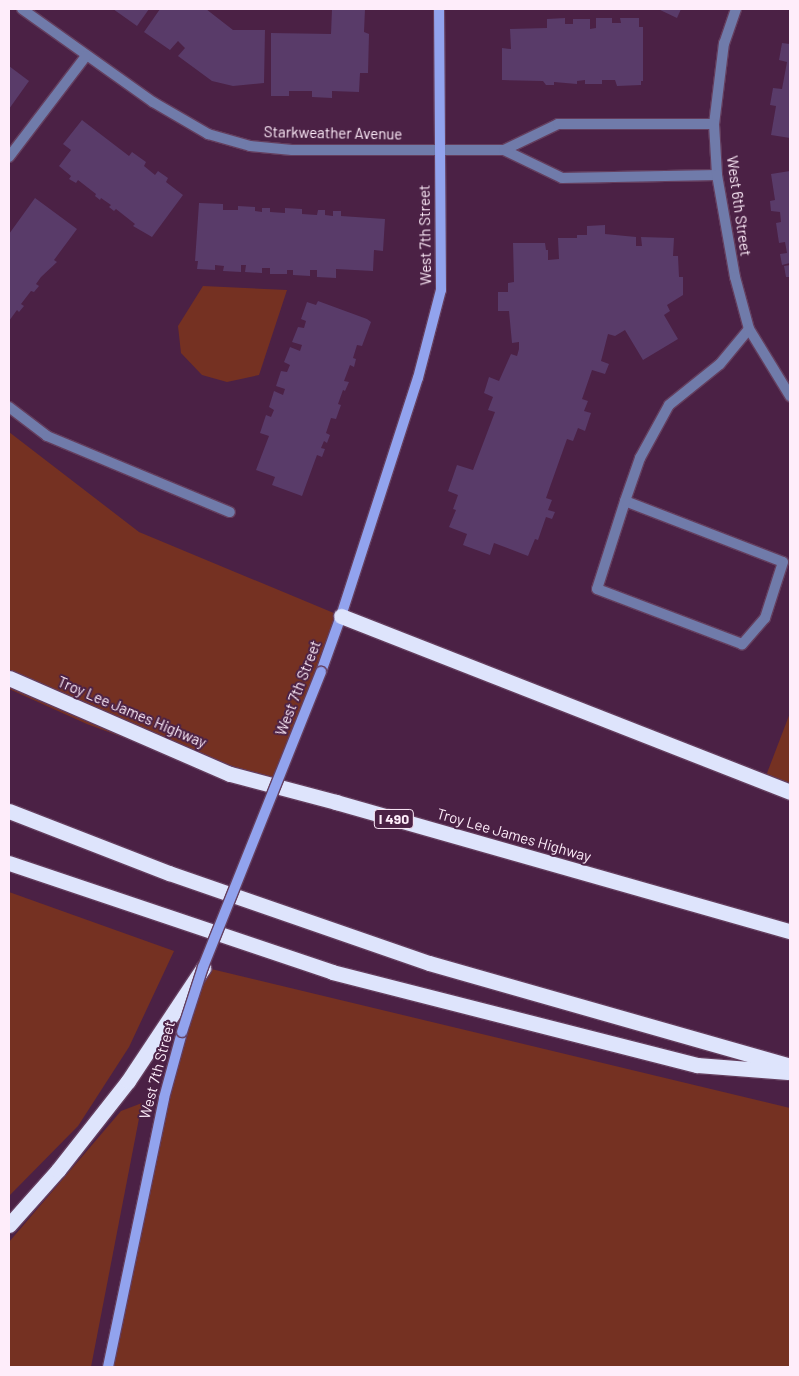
<!DOCTYPE html>
<style>
body{margin:0}
#map{position:relative;width:799px;height:1376px;overflow:hidden;background:#4b2145;font-family:Barlow,sans-serif}
div>[style]{position:absolute}
[style*='--x']{left:calc(var(--x)*1px);top:calc(var(--y)*1px);width:calc(var(--w)*1px);rotate:calc(var(--a)*1deg)}
.green>*{inset:0;background:#753122}
.building>*{inset:0;background:#593b69}
.roads{filter:drop-shadow(1px 0 #643e5e) drop-shadow(-1px 0 #643e5e) drop-shadow(0 1px #643e5e) drop-shadow(0 -1px #643e5e)}
.lane>*{height:10px;margin:-5px;padding:0 5px;transform-origin:5px;border-radius:5px;background:#707baa}
.street>*{height:10px;margin:-5px;padding:0 5px;transform-origin:5px;border-radius:5px;background:#707baa}
.secondary>*{height:10px;margin:-5px;padding:0 5px;transform-origin:5px;border-radius:5px;background:#92a3ee}
.highway>*{height:15px;margin:-7.5px;padding:0 7.5px;transform-origin:7.5px;border-radius:7.5px;background:#dee4fc}
.bridges{filter:drop-shadow(1px 0 #643e5e) drop-shadow(-1px 0 #643e5e) drop-shadow(0 1px #643e5e) drop-shadow(0 -1px #643e5e)}
.secondary-bridge>*{height:10px;margin:-5px;padding:0 5px;transform-origin:5px;border-radius:5px;background:#92a3ee}
span{translate:-50% -50%;white-space:nowrap;text-align:center;line-height:1.15;-webkit-text-stroke:4px #4b2145;paint-order:stroke}
.shield-label span{padding:1px 4px;background:#4b2145;border:1px solid;border-radius:4px;-webkit-text-stroke-width:0}
.shield-label{font-size:14px;color:#feedfa;font-weight:700}
.street-label{font-size:15px;color:#feedfa}
.frame{position:absolute;inset:0;border:10px solid #feedfa;pointer-events:none}
</style>
<div id="map">
<div class="green">
<i style="clip-path:polygon(203px 286px,287px 290px,259px 375px,227px 382px,202px 375px,181px 353px,178px 326px)"></i>
<i style="clip-path:polygon(9px 432px,139px 532px,341px 616px,272px 793px,87px 724px,9px 689px)"></i>
<i style="clip-path:polygon(790px 713px,790px 792px,764px 781px)"></i>
<i style="clip-path:polygon(9px 892px,174px 951px,129px 1047px,78px 1126px,9px 1196px)"></i>
<i style="clip-path:polygon(203px 967px,790px 1108px,790px 1367px,108px 1367px,164px 1098px)"></i>
<i style="clip-path:polygon(142px 1103px,91px 1367px,9px 1367px,9px 1242px,121px 1111px)"></i>
</div>
<div class="building">
<i style="clip-path:polygon(113px 9px,149px 9px,137px 26px)"></i>
<i style="clip-path:polygon(160px 9px,206px 9px,233px 30px,265px 30px,264px 83px,233px 86px,212px 81px,178px 56px,185px 48px,178px 41px,170px 50px,144px 32px)"></i>
<i style="clip-path:polygon(332px 9px,365px 9px,364px 32px,369px 34px,368px 73px,360px 73px,359px 92px,332px 91px,332px 98px,312px 97px,312px 91px,289px 91px,289px 96px,271px 96px,271px 33px,331px 34px)"></i>
<i style="clip-path:polygon(658px 9px,681px 9px,677px 18px)"></i>
<i style="clip-path:polygon(565px 18px,565px 24px,573px 24px,573px 19px,590px 19px,590px 29px,596px 28px,596px 18px,612px 18px,612px 23px,621px 23px,620px 18px,639px 18px,639px 27px,643px 27px,643px 81px,641px 81px,641px 85px,617px 86px,615px 80px,602px 80px,602px 84px,585px 84px,585px 80px,577px 81px,577px 84px,554px 82px,554px 85px,546px 85px,543px 81px,502px 80px,502px 48px,511px 49px,510px 29px,547px 28px,547px 19px)"></i>
<i style="clip-path:polygon(782px 43px,790px 44px,790px 138px,771px 135px,776px 106px,770px 105px,773px 88px,782px 89px,787px 62px,779px 60px)"></i>
<i style="clip-path:polygon(9px 66px,29px 81px,9px 109px)"></i>
<i style="clip-path:polygon(82px 120px,129px 156px,132px 152px,146px 162px,144px 166px,155px 175px,158px 171px,168px 178px,166px 182px,183px 195px,152px 237px,133px 226px,135px 224px,116px 209px,114px 211px,109px 207px,111px 205px,101px 198px,100px 200px,95px 196px,96px 194px,78px 180px,76px 183px,69px 179px,71px 176px,59px 166px,71px 150px,63px 144px)"></i>
<i style="clip-path:polygon(790px 171px,790px 263px,782px 265px,780px 254px,787px 253px,785px 242px,779px 243px,776px 223px,781px 222px,780px 212px,771px 211px,770px 201px,775px 200px,771px 174px)"></i>
<i style="clip-path:polygon(35px 198px,77px 229px,54px 260px,57px 262px,41px 277px,36px 284px,39px 286px,34px 292px,31px 291px,21px 304px,24px 306px,19px 312px,17px 310px,9px 321px,9px 234px)"></i>
<i style="clip-path:polygon(199px 203px,223px 204px,223px 210px,238px 210px,238px 206px,255px 207px,255px 211px,262px 212px,262px 208px,270px 208px,270px 212px,285px 213px,285px 208px,302px 209px,302px 214px,317px 215px,318px 210px,325px 210px,325px 215px,333px 216px,333px 211px,341px 211px,341px 216px,385px 219px,383px 251px,374px 250px,373px 271px,336px 269px,336px 278px,317px 277px,317px 270px,310px 270px,310px 276px,293px 275px,293px 270px,287px 270px,287px 274px,270px 274px,270px 268px,262px 268px,262px 273px,245px 272px,246px 265px,241px 265px,241px 272px,223px 271px,224px 266px,215px 265px,215px 270px,197px 269px,198px 261px,195px 261px)"></i>
<i style="clip-path:polygon(605px 225px,605px 234px,636px 237px,636px 246px,642px 246px,641px 237px,674px 238px,673px 256px,678px 256px,679px 277px,683px 277px,683px 295px,667px 305px,670px 311px,664px 315px,678px 339px,643px 360px,625px 330px,615px 336px,608px 334px,601px 361px,609px 364px,605px 374px,592px 370px,582px 399px,588px 401px,584px 411px,591px 413px,585px 431px,578px 428px,573px 441px,567px 439px,546px 498px,552px 500px,548px 510px,555px 512px,552px 519px,546px 517px,538px 540px,535px 539px,528px 556px,494px 543px,490px 555px,463px 545px,467px 534px,449px 527px,456px 510px,453px 509px,458px 495px,448px 491px,457px 465px,473px 470px,495px 412px,488px 410px,493px 397px,484px 393px,489px 377px,499px 381px,511px 354px,517px 356px,519px 349px,519px 342px,512px 343px,509px 311px,498px 311px,498px 292px,508px 292px,508px 283px,514px 282px,513px 243px,545px 243px,546px 250px,548px 250px,548px 260px,559px 259px,558px 238px,577px 238px,577px 235px,587px 235px,587px 226px)"></i>
<i style="clip-path:polygon(790px 265px,790px 277px,786px 277px,784px 266px)"></i>
<i style="clip-path:polygon(318px 301px,367px 319px,371px 322px,362px 346px,357px 345px,353px 358px,356px 359px,354px 367px,350px 365px,344px 381px,349px 382px,345px 391px,343px 390px,338px 404px,341px 405px,336px 419px,331px 418px,326px 433px,330px 435px,327px 443px,324px 441px,321px 448px,325px 449px,322px 457px,317px 455px,302px 496px,272px 485px,275px 477px,256px 470px,269px 436px,260px 433px,266px 415px,271px 417px,274px 410px,269px 407px,274px 391px,283px 395px,285px 389px,276px 386px,281px 371px,287px 372px,290px 365px,284px 362px,290px 347px,300px 351px,302px 345px,292px 342px,298px 327px,304px 328px,306px 321px,301px 319px,307px 302px,316px 305px)"></i>
</div>
<div class="roads">
<div class="lane">
<i style="--x:9;--y:407;--w:48;--a:37.3"></i>
<i style="--x:47;--y:436;--w:198;--a:22.6"></i>
<i style="--x:625;--y:501;--w:169;--a:21.1"></i>
<i style="--x:783;--y:562;--w:59;--a:107.8"></i>
<i style="--x:765;--y:618;--w:35;--a:131"></i>
<i style="--x:742;--y:644;--w:155;--a:-159.2"></i>
<i style="--x:597;--y:589;--w:92;--a:-72.3"></i>
<i style="--x:625;--y:501;--w:46;--a:-70.8"></i>
<i style="--x:640;--y:458;--w:60;--a:-61.3"></i>
<i style="--x:669;--y:405;--w:65;--a:-38.8"></i>
<i style="--x:720;--y:364;--w:45;--a:-50.4"></i>
</div>
<div class="street">
<i style="--x:22;--y:9;--w:161;--a:35.4"></i>
<i style="--x:153;--y:102;--w:64;--a:30.2"></i>
<i style="--x:208;--y:134;--w:44;--a:15.9"></i>
<i style="--x:250;--y:146;--w:42;--a:5.4"></i>
<i style="--x:292;--y:150;--w:212;--a:0"></i>
<i style="--x:504;--y:150;--w:64;--a:25.8"></i>
<i style="--x:562;--y:178;--w:155;--a:-1.1"></i>
<i style="--x:736;--y:9;--w:36;--a:109"></i>
<i style="--x:724;--y:43;--w:82;--a:97"></i>
<i style="--x:714;--y:124;--w:51;--a:86.6"></i>
<i style="--x:717;--y:175;--w:104;--a:80"></i>
<i style="--x:735;--y:277;--w:54;--a:74.9"></i>
<i style="--x:749;--y:329;--w:79;--a:58.5"></i>
<i style="--x:504;--y:150;--w:60;--a:-25.7"></i>
<i style="--x:558;--y:124;--w:156;--a:0"></i>
<i style="--x:9;--y:157;--w:127;--a:-52.7"></i>
</div>
<div class="secondary">
<i style="--x:321;--y:672;--w:59;--a:-70.3"></i>
<i style="--x:341;--y:616;--w:250;--a:-72.1"></i>
<i style="--x:418;--y:378;--w:91;--a:-75.4"></i>
<i style="--x:441;--y:290;--w:281;--a:-90.4"></i>
<i style="--x:108;--y:1367;--w:275;--a:-78.2"></i>
<i style="--x:164;--y:1098;--w:68;--a:-74.7"></i>
</div>
<div class="highway">
<i style="--x:341;--y:616;--w:482;--a:21.4"></i>
<i style="--x:9;--y:678;--w:241;--a:23.5"></i>
<i style="--x:230;--y:774;--w:110;--a:14.8"></i>
<i style="--x:336;--y:802;--w:472;--a:15.9"></i>
<i style="--x:9;--y:811;--w:172;--a:21.2"></i>
<i style="--x:169;--y:873;--w:275;--a:19.1"></i>
<i style="--x:429;--y:963;--w:375;--a:15.9"></i>
<i style="--x:9;--y:863;--w:341;--a:18.6"></i>
<i style="--x:332;--y:972;--w:377;--a:14.3"></i>
<i style="--x:697;--y:1065;--w:91;--a:4.4"></i>
<i style="--x:9;--y:1225;--w:74;--a:-48.3"></i>
<i style="--x:58;--y:1170;--w:113;--a:-51.8"></i>
<i style="--x:128;--y:1081;--w:136;--a:-56.4"></i>
</div>
</div>
<div class="bridges">
<div class="secondary-bridge">
<i style="--x:182;--y:1032;--w:68;--a:-72.1"></i>
<i style="--x:203;--y:967;--w:318;--a:-68.2"></i>
</div>
</div>
<div class="shield-label">
<span style="left:394px;top:819px">I 490</span>
</div>
<div class="street-label">
<span style="left:333px;top:133px;rotate:1deg">Starkweather Avenue</span>
<span style="left:739px;top:206px;rotate:82deg">West 6th Street</span>
<span style="left:425px;top:235px;rotate:-91deg">West 7th Street</span>
<span style="left:298px;top:688px;rotate:-69deg">West 7th Street</span>
<span style="left:132px;top:712px;rotate:23deg">Troy Lee James Highway</span>
<span style="left:514px;top:835px;rotate:16deg">Troy Lee James Highway</span>
<span style="left:157px;top:1070px;rotate:-75deg">West 7th Street</span>
</div>
<div class="frame"></div>
</div>
